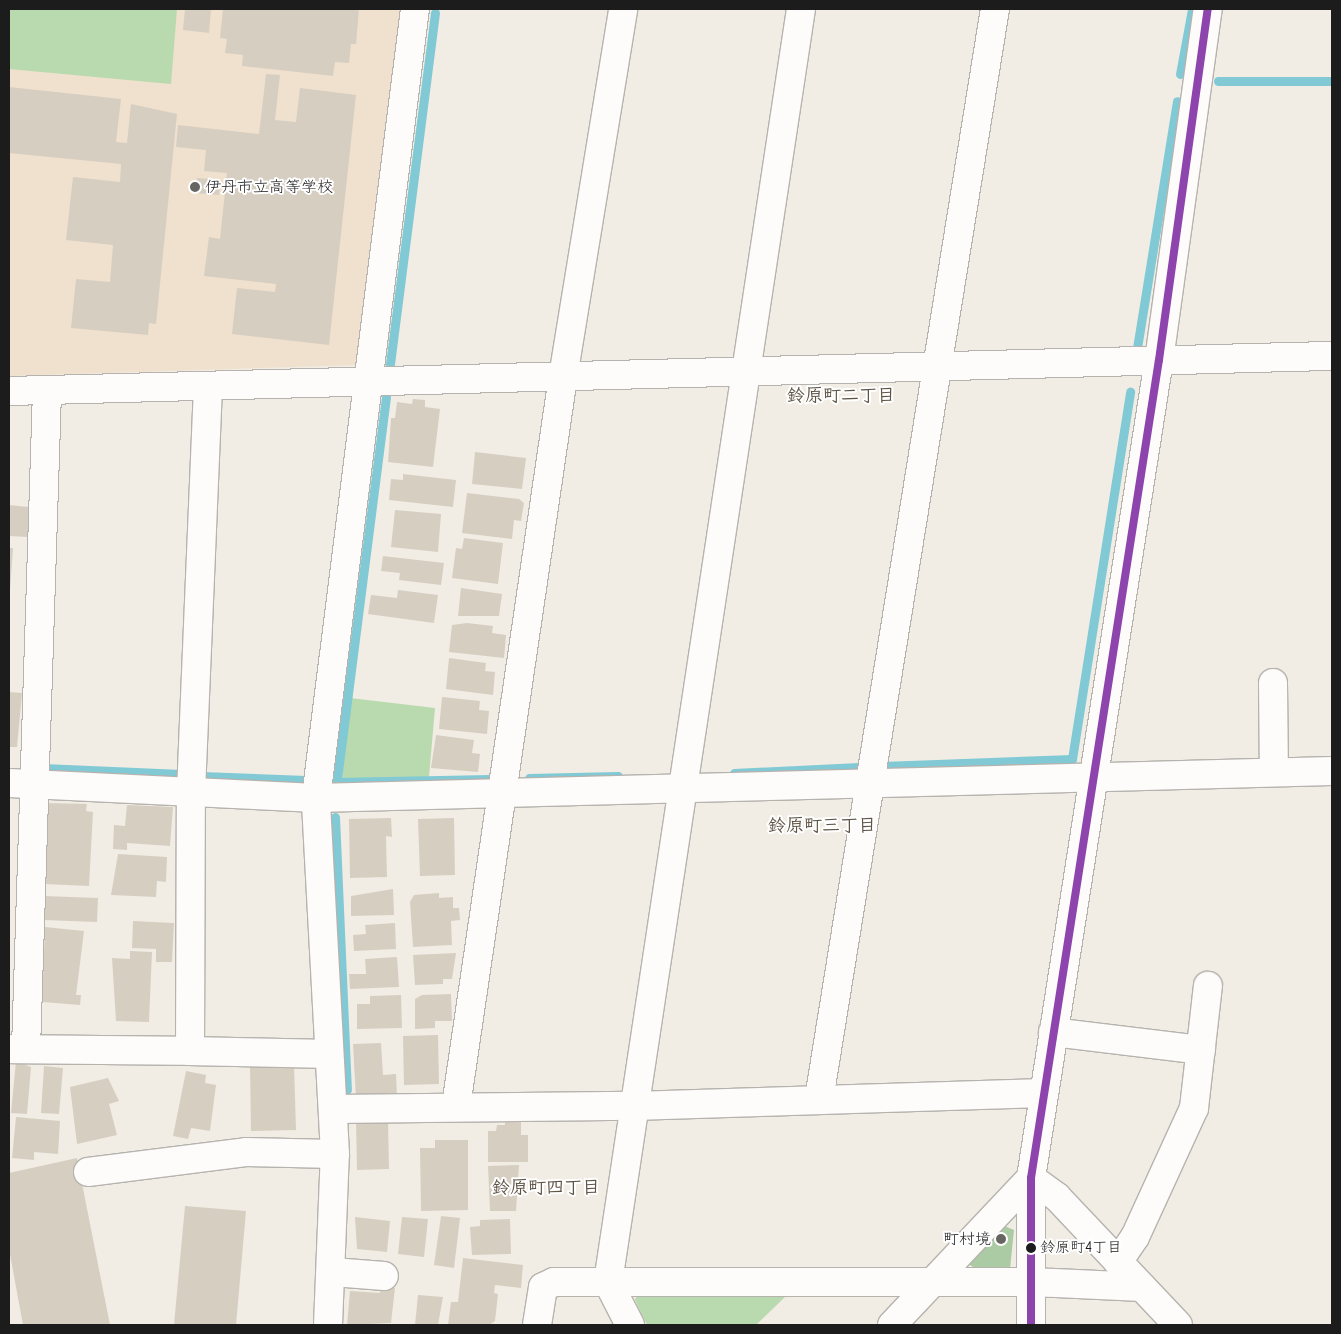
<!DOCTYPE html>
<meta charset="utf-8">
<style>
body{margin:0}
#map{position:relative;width:1341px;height:1334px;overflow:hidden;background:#f1ede4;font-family:"Comic Neue","Klee One",sans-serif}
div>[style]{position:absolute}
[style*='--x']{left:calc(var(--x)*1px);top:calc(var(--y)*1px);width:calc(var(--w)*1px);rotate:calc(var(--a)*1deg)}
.built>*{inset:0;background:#efe1cd}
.green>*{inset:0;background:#b9daae}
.forest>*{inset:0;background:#abcba4}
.stream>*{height:9px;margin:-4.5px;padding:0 4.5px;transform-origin:4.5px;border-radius:4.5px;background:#81c9d5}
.building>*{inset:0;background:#d7cec2}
.roads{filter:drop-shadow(1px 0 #b6b3ae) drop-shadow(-1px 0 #b6b3ae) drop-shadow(0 1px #b6b3ae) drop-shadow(0 -1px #b6b3ae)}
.minor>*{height:28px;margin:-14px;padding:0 14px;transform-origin:14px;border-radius:14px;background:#fdfcfb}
.bus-1>*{height:8px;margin:-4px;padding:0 4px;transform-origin:4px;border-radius:4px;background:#8e44ad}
.dots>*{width:14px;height:14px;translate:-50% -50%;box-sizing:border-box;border:2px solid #fff;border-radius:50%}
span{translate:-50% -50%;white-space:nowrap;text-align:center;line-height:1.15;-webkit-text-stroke:4px #fff;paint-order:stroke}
.bus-label{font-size:15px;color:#1c1c1c}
.left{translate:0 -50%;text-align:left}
.poi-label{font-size:16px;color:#1c1c1c}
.right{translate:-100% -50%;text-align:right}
.neighbourhood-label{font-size:18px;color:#5e5344;font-weight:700}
.frame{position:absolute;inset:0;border:10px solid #1c1c1c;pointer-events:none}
</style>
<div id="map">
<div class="built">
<i style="clip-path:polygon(9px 9px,404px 9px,358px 365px,9px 376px)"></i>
</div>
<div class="green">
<i style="clip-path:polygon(9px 9px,177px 9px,171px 84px,9px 69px)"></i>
<i style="clip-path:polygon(350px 698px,435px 708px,429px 777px,342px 781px)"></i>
<i style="clip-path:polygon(638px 1292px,782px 1294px,785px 1297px,756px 1325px,647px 1325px,635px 1300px)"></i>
</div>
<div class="forest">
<i style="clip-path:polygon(1002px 1225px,1014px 1230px,1010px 1269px,976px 1269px,970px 1265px,969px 1260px)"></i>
</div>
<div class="stream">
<i style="--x:1180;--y:74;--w:66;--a:-79.5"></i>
<i style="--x:1218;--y:81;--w:114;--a:0"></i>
<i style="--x:1137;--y:348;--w:250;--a:-80.8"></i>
<i style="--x:390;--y:364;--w:354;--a:-82.7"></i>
<i style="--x:386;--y:397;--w:388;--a:97.3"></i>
<i style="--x:337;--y:782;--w:153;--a:-1.1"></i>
<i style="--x:882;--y:766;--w:190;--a:-2.1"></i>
<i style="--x:1072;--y:759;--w:372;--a:-81"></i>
<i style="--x:43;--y:768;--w:139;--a:2.5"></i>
<i style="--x:734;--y:773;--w:125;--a:-2.7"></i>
<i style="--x:201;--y:776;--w:105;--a:2.2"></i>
<i style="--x:529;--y:778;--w:89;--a:-1.3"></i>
<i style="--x:335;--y:817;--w:273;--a:87.5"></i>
</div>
<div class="building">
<i style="clip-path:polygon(185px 9px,211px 9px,209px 33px,183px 30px)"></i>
<i style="clip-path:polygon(223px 9px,359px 9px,356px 44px,351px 44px,349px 63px,335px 62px,333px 76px,242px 66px,243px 55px,225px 53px,227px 39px,220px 38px)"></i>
<i style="clip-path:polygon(266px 74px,280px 75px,275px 120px,296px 122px,300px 88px,356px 95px,329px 345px,232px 334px,237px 288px,275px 292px,276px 284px,204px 276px,209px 237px,220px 239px,227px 173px,204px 171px,206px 150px,176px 147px,178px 125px,259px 134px)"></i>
<i style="clip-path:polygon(9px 87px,121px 99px,116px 142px,127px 143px,131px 104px,177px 114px,156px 324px,149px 323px,148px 335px,71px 328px,76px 279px,110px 282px,113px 245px,66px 240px,73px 177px,120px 182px,121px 164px,9px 153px)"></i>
<i style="clip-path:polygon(197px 178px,220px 180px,219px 195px,195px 193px)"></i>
<i style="clip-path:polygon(413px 399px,425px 400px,425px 407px,440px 409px,433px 467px,388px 462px,391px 418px,395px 418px,397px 402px,412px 404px)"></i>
<i style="clip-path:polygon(475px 452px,526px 458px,522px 489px,472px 484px)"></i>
<i style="clip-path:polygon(403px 474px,456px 480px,453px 507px,389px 500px,391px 479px,403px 480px)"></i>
<i style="clip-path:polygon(467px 493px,519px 499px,524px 503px,521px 521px,514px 520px,512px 539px,462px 533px)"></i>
<i style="clip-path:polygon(9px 505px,29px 507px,28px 537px,9px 536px)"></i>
<i style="clip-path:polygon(395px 510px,441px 514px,438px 552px,391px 547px)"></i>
<i style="clip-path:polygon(464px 538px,503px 543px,498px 584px,452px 578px,456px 548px,462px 549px)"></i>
<i style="clip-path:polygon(9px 548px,13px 548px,10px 591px,9px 591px)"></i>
<i style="clip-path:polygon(383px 556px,444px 563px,441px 585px,399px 580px,400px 573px,381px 571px)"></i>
<i style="clip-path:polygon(461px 588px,502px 594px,499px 616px,458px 616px)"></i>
<i style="clip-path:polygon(398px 590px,438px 595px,434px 623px,368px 614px,371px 595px,397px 598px)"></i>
<i style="clip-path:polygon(467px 623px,493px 626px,492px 633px,506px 635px,504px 658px,449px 652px,452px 625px)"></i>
<i style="clip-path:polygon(449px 658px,486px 663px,485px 671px,495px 672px,493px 695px,446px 689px)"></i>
<i style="clip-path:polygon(9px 692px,22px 693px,17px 747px,9px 747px)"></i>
<i style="clip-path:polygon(442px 697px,480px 701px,479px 710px,489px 711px,487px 734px,439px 729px)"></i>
<i style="clip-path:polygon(436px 735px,474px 740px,472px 753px,480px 754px,478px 772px,431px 768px)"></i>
<i style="clip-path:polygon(45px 803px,87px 804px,86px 811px,93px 812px,89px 886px,44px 884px)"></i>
<i style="clip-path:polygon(127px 805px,173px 807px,170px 846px,127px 843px,127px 850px,113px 849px,114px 825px,125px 826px)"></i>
<i style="clip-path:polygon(391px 818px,392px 837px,386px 836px,387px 877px,350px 878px,349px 819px)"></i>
<i style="clip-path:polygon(454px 818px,455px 875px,420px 876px,418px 819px)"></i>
<i style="clip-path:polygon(118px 854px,167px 857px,166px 882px,157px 881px,156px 897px,111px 895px)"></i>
<i style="clip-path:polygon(393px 889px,394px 915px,351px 916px,351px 896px)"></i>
<i style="clip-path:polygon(439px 893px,439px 898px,453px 897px,453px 908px,459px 908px,460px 920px,451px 921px,452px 945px,413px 947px,410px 902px,414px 895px)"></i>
<i style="clip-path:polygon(43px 896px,98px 898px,97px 922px,43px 920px)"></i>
<i style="clip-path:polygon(133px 921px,174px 923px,172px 962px,156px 962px,156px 949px,132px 948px)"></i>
<i style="clip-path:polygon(395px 923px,396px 949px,354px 951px,353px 935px,366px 934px,365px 925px)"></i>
<i style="clip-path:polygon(45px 927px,84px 931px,76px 995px,81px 995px,80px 1005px,42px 1002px)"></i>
<i style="clip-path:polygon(130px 951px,152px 952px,149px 1022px,116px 1021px,112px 958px,130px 959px)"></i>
<i style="clip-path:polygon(456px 953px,452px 979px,443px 979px,443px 984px,415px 985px,413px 955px)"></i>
<i style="clip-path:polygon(397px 957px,399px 987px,350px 989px,349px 974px,366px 974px,365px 959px)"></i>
<i style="clip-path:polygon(451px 994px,452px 1021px,435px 1021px,435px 1028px,415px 1029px,415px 999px,422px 995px)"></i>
<i style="clip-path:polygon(401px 995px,402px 1028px,357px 1029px,357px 1004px,370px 1004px,370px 996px)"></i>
<i style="clip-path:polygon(438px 1035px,439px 1084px,404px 1085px,403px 1036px)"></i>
<i style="clip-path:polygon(381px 1043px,383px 1075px,396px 1074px,397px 1097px,356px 1098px,353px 1044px)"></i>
<i style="clip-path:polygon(16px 1061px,31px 1067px,27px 1114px,11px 1113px)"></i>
<i style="clip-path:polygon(294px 1064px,296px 1130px,251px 1131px,250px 1065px)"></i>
<i style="clip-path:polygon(44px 1066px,63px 1068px,59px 1114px,41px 1113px)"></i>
<i style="clip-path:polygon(186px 1071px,206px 1075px,205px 1083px,216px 1085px,210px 1131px,191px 1128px,188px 1139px,173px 1136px)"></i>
<i style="clip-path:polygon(108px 1078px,119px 1101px,109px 1104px,117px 1135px,77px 1144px,70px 1087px)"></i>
<i style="clip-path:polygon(16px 1117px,60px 1121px,58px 1154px,34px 1152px,34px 1160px,12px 1158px)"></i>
<i style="clip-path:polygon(505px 1120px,521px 1120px,521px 1135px,528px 1135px,528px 1162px,488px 1162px,488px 1131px,496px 1131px,497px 1125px,505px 1125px)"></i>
<i style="clip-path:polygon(356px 1121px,388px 1121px,389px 1169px,357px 1170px)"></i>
<i style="clip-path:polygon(435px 1140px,468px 1140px,468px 1210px,421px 1211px,420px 1148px,435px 1148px)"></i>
<i style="clip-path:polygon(77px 1158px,110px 1325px,23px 1325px,9px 1249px,9px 1173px)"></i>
<i style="clip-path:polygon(519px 1165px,516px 1211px,490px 1211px,488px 1166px)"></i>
<i style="clip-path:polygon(185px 1206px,246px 1211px,236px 1325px,174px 1325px)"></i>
<i style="clip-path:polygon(441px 1216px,460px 1218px,454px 1268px,434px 1265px)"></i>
<i style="clip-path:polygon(355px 1217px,390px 1221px,387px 1252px,357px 1249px)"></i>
<i style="clip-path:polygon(402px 1217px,428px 1219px,424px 1257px,398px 1254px)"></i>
<i style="clip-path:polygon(510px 1219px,511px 1254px,472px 1255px,470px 1227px,480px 1226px,480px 1220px)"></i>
<i style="clip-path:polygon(463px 1258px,523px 1265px,521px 1288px,495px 1285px,494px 1293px,498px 1294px,495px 1321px,489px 1325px,448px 1325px,451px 1302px,458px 1302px)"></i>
<i style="clip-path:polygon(380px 1287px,395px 1288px,391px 1323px,347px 1325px,350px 1291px,380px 1293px)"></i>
<i style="clip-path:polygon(418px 1295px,443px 1297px,438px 1325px,415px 1325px)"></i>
</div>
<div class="roads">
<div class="minor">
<i style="--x:9;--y:391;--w:1323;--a:-1.52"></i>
<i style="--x:1273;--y:683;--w:89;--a:89.4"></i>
<i style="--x:9;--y:783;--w:307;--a:2.8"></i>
<i style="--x:316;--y:798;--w:1016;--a:-1.52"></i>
<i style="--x:1053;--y:1032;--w:149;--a:6.9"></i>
<i style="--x:9;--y:1049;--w:181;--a:0.6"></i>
<i style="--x:190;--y:1051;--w:259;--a:-89.8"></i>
<i style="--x:191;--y:792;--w:406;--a:-87.6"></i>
<i style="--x:26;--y:1049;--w:659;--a:-88.17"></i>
<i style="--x:190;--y:1051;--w:139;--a:1.2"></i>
<i style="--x:819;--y:1099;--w:1104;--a:-80.83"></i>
<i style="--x:456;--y:1106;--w:737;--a:-81.65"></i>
<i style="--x:563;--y:377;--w:373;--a:-80.7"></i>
<i style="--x:334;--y:1109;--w:299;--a:-0.6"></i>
<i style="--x:633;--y:1106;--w:411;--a:-1.8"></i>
<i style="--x:88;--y:1172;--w:159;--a:-7.2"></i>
<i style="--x:246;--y:1152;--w:89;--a:1.3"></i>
<i style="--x:1118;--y:1262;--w:30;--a:-56"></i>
<i style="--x:1135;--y:1237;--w:142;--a:-65.4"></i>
<i style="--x:1194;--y:1108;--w:123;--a:-83.5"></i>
<i style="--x:333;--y:1272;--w:51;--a:4.5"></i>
<i style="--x:328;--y:1325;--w:171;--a:-87.7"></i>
<i style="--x:335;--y:1154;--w:357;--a:-93.1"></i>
<i style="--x:316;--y:798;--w:795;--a:-82.85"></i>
<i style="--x:537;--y:1325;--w:38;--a:-81"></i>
<i style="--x:543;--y:1287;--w:12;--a:-24"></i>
<i style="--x:554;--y:1282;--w:478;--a:0"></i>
<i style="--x:1032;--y:1282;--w:110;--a:2.6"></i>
<i style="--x:630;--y:1325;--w:48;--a:-117.1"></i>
<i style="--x:608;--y:1282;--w:1288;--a:-81.38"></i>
<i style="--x:892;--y:1325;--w:202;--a:-46.6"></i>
<i style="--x:1031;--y:1178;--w:32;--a:36"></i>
<i style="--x:1057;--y:1197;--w:176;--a:46.6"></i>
<i style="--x:1031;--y:1325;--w:147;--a:-90"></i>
<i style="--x:1031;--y:1178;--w:828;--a:-81.11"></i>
<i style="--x:1159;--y:360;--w:354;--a:-82.1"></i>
</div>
</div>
<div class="bus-1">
<i style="--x:1031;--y:1325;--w:147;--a:-90"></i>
<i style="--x:1031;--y:1178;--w:828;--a:-81.11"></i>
<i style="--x:1159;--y:360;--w:354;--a:-82.1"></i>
</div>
<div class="dots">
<i style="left:195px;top:187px;background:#676562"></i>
<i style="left:1001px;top:1239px;background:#676562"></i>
<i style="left:1031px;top:1248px;background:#1c1c1c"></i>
</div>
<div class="bus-label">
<span class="left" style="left:1040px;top:1248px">鈴原町4丁目</span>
</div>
<div class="poi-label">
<span class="left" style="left:205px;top:187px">伊丹市立高等学校</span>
<span class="right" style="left:991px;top:1239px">町村境</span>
</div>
<div class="neighbourhood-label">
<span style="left:841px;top:396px">鈴原町二丁目</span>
<span style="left:822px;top:826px">鈴原町三丁目</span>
<span style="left:546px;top:1188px">鈴原町四丁目</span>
</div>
<div class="frame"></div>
</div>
